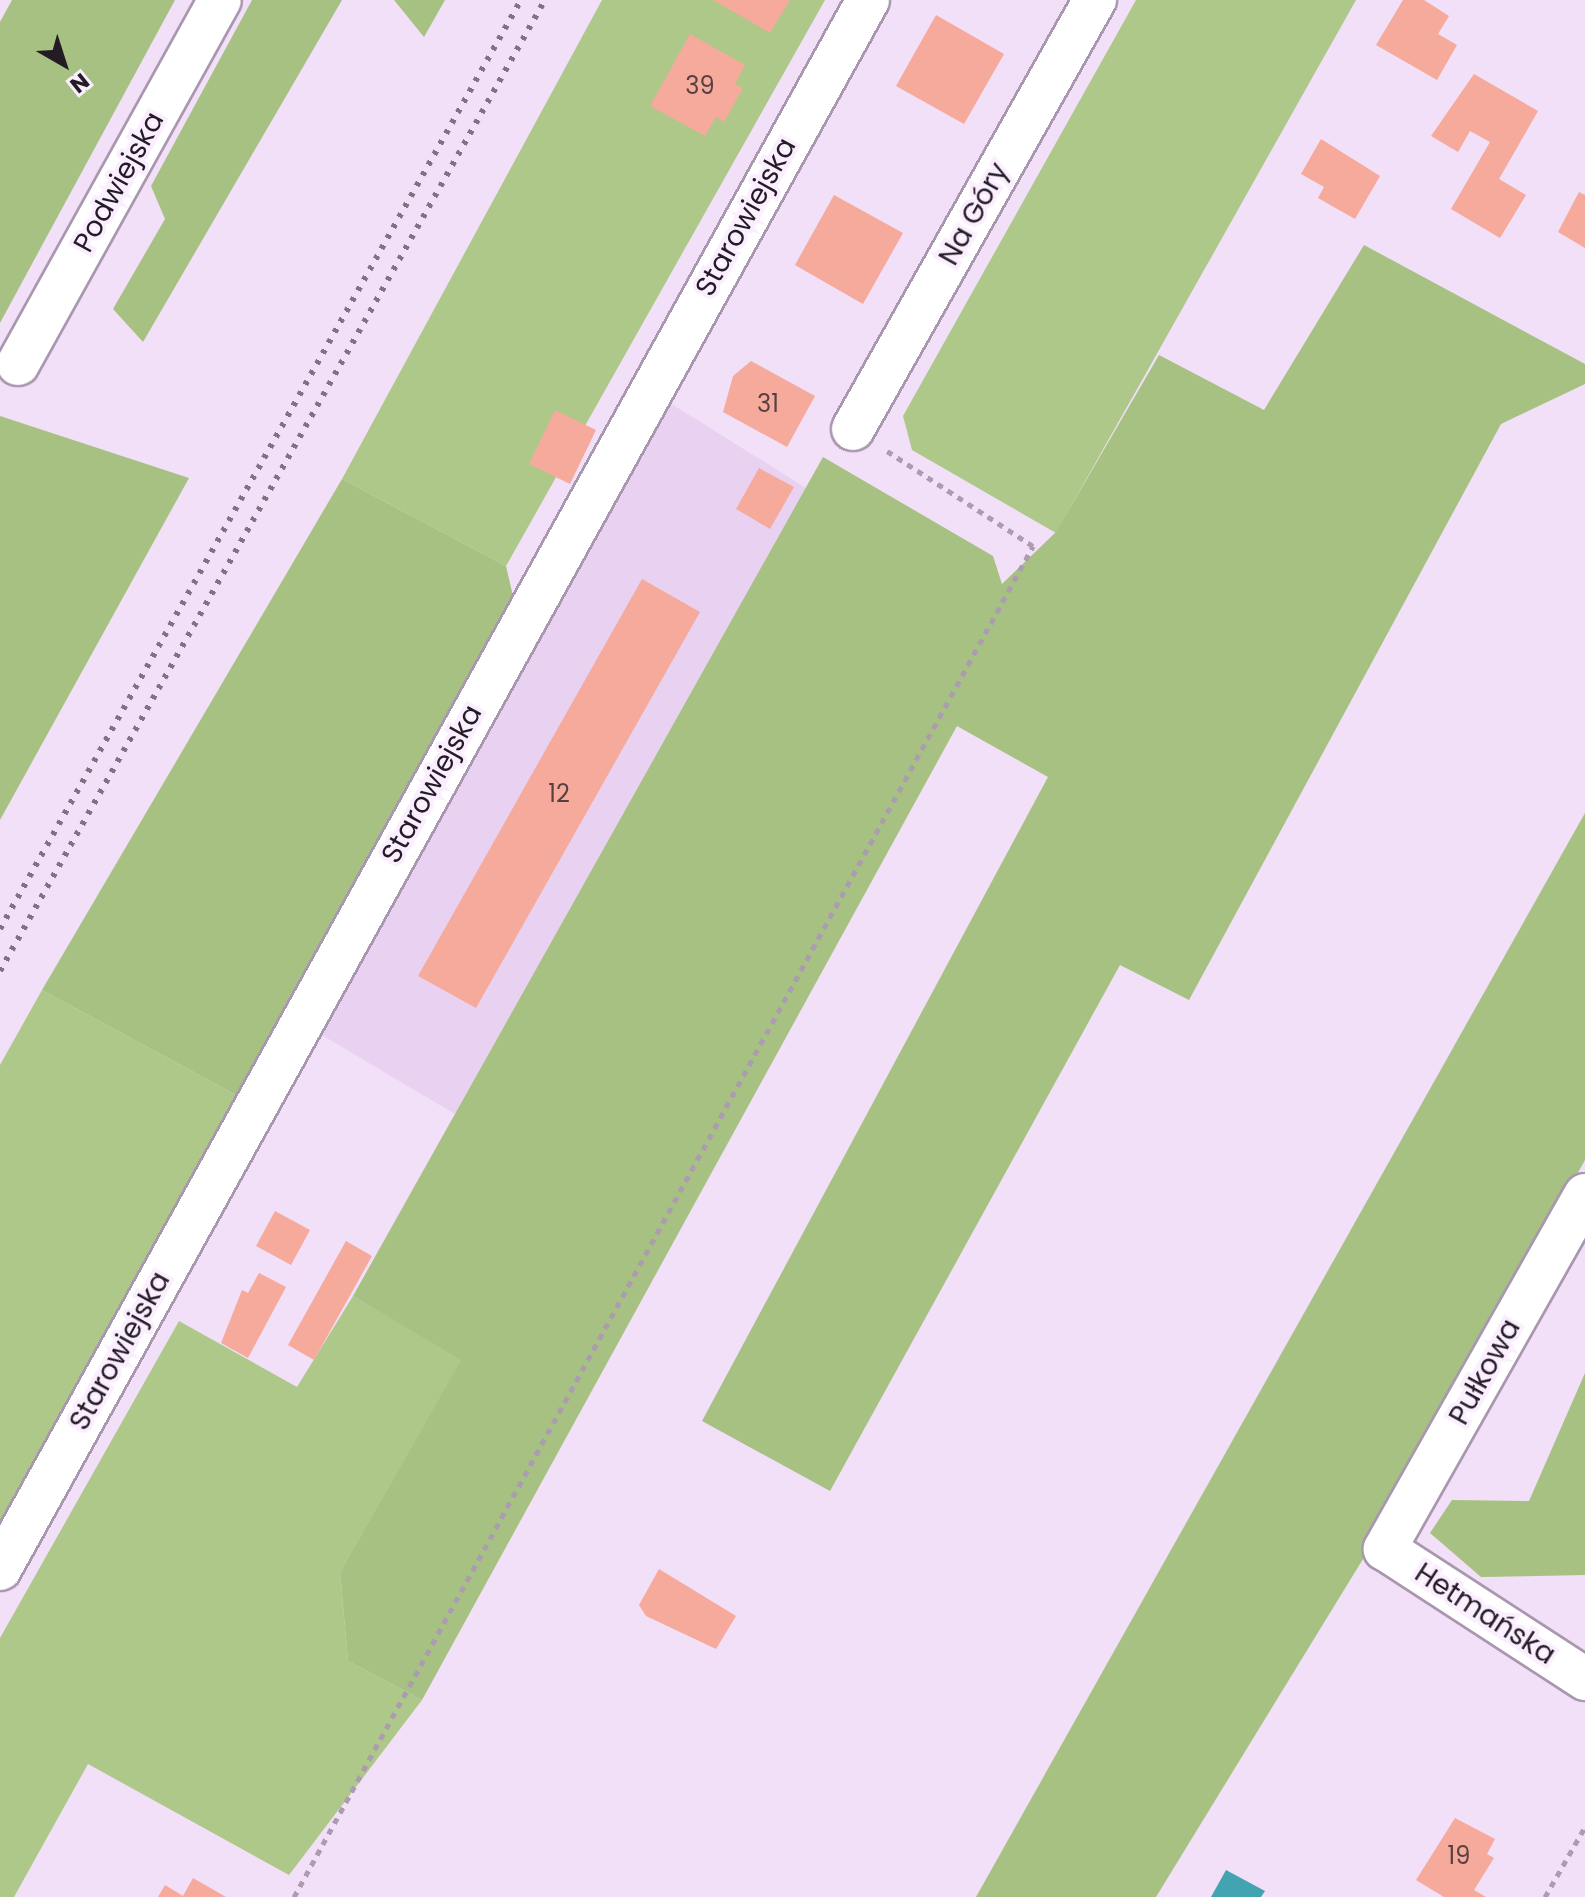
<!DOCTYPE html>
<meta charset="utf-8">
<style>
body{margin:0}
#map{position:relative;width:1585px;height:1897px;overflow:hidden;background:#f2dff8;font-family:Poppins,sans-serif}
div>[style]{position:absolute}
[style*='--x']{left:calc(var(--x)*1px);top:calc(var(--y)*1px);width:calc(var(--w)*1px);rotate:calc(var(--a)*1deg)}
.built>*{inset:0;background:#e9d2f1}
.green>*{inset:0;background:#aec88a}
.forest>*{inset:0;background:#a6c181}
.water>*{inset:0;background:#42a4b0}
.building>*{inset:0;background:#f5aa9b}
.path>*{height:5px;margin-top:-2.5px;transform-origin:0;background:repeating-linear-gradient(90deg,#ab9cb0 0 6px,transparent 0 12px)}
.roads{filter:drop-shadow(2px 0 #a997af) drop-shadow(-2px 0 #a997af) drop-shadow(0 2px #a997af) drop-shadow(0 -2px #a997af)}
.minor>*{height:42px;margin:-21px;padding:0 21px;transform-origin:21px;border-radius:21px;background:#fff}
.rail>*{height:6px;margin-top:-3px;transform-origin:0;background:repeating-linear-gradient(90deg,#7f7383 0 4px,transparent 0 12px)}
span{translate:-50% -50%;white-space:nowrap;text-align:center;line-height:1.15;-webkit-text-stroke:8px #fbefff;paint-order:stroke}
.number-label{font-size:24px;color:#584042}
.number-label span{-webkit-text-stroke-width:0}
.street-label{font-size:28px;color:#231c25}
.north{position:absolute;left:24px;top:24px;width:80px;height:80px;-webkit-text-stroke:6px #fbefff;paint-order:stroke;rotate:141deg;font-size:22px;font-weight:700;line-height:32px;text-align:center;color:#231c25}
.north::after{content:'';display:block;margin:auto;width:28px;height:36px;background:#231c25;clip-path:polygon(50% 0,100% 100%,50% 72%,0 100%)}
</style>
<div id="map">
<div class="built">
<i style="clip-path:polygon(670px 403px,806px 488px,455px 1114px,315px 1031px)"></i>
</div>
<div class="green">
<i style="clip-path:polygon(602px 0,825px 0,506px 566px,342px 479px)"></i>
<i style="clip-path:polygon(1136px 0,1356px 0,1056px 533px,912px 450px,903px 416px)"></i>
<i style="clip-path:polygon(42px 990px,247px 1101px,0 1533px,0 1065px)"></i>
<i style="clip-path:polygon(353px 1296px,462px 1359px,340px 1572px,348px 1661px,422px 1700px,289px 1875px,88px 1764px,14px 1897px,0 1897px,0 1638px,179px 1321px,297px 1387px)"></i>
</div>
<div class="forest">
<i style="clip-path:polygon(12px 0,175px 0,0 323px,0 22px)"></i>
<i style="clip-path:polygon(252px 0,342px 0,143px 342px,113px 309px,165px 219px,151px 186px)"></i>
<i style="clip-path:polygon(394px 0,445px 0,424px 37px)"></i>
<i style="clip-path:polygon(1364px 245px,1585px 364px,1585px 384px,1501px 424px,1189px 1000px,1120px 965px,830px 1491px,702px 1421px,1048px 777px,957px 726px,422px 1700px,348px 1661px,340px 1572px,461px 1360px,353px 1296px,823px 457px,993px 556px,1002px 584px,1056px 532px,1159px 355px,1264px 410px)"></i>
<i style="clip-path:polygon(0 416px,189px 478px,0 820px)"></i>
<i style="clip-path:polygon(342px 479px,506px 566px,516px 609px,247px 1101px,42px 990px)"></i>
<i style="clip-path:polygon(1585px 813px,1585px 1160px,1363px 1559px,1156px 1897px,976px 1897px)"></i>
<i style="clip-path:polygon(1585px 1373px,1585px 1575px,1481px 1577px,1430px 1533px,1452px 1500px,1529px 1501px)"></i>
</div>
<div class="water">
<i style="clip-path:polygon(1226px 1870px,1265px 1891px,1261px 1897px,1211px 1897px)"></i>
</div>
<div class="building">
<i style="clip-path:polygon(713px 0,790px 0,770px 33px)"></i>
<i style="clip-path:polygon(1403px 0,1424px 0,1449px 16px,1438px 34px,1457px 45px,1437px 80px,1376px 45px)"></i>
<i style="clip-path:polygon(936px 15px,1004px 54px,964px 124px,896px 86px)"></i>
<i style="clip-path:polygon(690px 34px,745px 65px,735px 84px,743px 88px,724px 122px,716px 117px,705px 136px,650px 106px)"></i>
<i style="clip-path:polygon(1474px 74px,1538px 111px,1499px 179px,1526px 195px,1500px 238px,1451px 209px,1490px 142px,1470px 131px,1458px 152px,1431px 136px)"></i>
<i style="clip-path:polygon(1321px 139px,1380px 176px,1355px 219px,1318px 198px,1324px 187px,1301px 174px)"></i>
<i style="clip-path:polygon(1579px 192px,1585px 195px,1585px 248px,1558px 232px)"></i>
<i style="clip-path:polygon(834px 195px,903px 233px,863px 304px,795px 265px)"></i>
<i style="clip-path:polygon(751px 361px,815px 396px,787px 447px,723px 412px,733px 376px)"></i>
<i style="clip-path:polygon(555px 410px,596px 430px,570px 484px,529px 464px)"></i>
<i style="clip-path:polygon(759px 468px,794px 487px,770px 529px,736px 509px)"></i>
<i style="clip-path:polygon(642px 579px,700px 612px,476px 1008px,418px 976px)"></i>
<i style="clip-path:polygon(275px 1211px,310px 1230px,291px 1265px,256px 1246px)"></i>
<i style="clip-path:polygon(346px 1241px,372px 1256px,314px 1360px,288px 1345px)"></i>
<i style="clip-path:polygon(259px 1273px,286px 1287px,248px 1358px,221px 1343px,242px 1290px,248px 1293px)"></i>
<i style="clip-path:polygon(659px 1569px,736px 1616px,716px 1649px,646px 1616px,639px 1605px)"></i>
<i style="clip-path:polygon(1455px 1818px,1495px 1839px,1487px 1854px,1494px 1858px,1474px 1890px,1486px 1897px,1444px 1897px,1416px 1880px)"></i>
<i style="clip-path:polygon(193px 1878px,226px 1897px,158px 1897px,165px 1885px,183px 1896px)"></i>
</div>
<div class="path">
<i style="--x:294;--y:1897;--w:1540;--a:-61.32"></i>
<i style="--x:1033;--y:546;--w:178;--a:-146.9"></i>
<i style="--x:1545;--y:1897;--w:81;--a:-60.3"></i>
</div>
<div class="roads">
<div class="minor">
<i style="--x:18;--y:364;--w:416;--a:-61"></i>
<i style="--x:853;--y:429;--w:493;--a:-60.6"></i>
<i style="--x:1585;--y:1195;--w:407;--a:119.5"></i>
<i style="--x:1385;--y:1549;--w:239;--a:33"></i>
<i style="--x:0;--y:1569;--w:1793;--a:-61.05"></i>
</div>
</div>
<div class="rail">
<i style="--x:0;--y:929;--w:1065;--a:-60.72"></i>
<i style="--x:0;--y:971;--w:1113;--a:-60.7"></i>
</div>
<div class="number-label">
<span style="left:700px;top:86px">39</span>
<span style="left:768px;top:404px">31</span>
<span style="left:559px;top:794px">12</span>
<span style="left:1459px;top:1856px">19</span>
</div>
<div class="street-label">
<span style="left:119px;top:182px;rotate:-61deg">Podwiejska</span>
<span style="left:974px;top:214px;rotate:-61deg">Na Góry</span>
<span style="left:746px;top:217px;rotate:-61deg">Starowiejska</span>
<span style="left:432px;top:784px;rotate:-61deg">Starowiejska</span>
<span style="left:120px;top:1351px;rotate:-61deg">Starowiejska</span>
<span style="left:1485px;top:1372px;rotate:-61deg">Pułkowa</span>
<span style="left:1485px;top:1614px;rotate:33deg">Hetmańska</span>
</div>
<div class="north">N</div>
</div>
